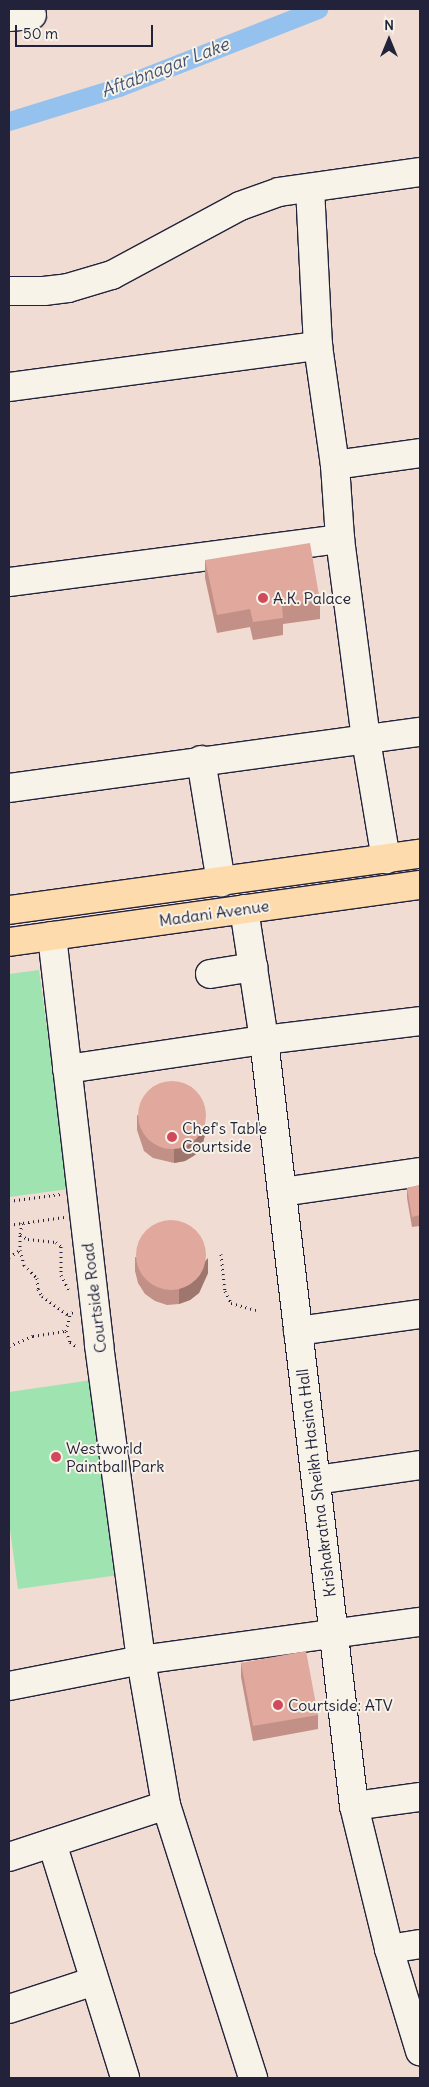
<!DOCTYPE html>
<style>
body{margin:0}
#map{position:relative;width:429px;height:2087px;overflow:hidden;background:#f0dcd2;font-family:Delius,sans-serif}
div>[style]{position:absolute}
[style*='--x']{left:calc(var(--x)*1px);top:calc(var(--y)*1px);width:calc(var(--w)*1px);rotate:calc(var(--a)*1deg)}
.green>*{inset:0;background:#9fe3b0}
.canal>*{height:19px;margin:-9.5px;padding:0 9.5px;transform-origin:9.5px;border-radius:9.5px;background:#94c1ee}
.path>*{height:3px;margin-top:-1.5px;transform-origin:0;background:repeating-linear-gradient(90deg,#22223b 0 1px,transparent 0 5px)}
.roads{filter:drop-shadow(1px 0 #22223b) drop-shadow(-1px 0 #22223b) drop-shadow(0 1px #22223b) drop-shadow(0 -1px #22223b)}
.minor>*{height:28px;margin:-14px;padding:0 14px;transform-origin:14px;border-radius:14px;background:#f7f3e8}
.major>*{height:28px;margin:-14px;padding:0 14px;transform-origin:14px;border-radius:14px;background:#fedbac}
.wall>*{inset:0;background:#c29087}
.shaded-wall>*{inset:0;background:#9e766e}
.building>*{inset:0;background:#e1a89d}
.round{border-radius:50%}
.dots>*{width:14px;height:14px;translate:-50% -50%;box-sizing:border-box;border:2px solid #f7f3e8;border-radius:50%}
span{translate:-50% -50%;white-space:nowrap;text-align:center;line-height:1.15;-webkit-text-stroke:4px #f7f3e8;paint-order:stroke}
.poi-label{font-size:16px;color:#22223b}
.left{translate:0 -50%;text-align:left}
.street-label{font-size:16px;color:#22223b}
.water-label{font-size:18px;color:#445271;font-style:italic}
.frame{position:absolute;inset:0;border:10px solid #22223b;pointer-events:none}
.north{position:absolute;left:364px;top:15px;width:50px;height:50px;-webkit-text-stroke:4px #f7f3e8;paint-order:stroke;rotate:0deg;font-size:14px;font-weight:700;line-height:20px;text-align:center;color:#22223b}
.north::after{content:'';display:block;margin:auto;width:18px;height:22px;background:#22223b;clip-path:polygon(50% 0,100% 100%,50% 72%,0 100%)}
.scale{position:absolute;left:15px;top:25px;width:138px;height:22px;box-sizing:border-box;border:2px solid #22223b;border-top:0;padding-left:6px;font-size:15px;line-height:18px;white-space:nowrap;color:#22223b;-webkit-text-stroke:4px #f7f3e8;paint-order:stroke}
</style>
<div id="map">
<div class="green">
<i style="clip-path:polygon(39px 970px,69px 1189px,9px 1197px,9px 974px)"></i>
<i style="clip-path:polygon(92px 1380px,119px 1575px,18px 1589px,9px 1522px,9px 1392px)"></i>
</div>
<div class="canal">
<i style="--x:9;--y:121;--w:115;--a:-17.2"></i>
<i style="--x:119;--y:87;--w:214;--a:-21.4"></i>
</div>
<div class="path">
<i style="--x:9;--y:1201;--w:52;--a:-7.7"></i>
<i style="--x:64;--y:1217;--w:42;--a:171.9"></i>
<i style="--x:22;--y:1223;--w:12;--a:99"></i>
<i style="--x:20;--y:1235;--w:15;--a:90"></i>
<i style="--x:20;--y:1250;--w:16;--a:75"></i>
<i style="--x:24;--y:1265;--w:18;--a:45"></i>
<i style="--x:37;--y:1278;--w:11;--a:85"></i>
<i style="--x:38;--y:1289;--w:8;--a:60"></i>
<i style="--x:42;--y:1296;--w:31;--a:36"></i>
<i style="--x:67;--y:1314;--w:7;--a:-16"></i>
<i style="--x:9;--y:1225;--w:13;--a:-9"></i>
<i style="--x:20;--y:1235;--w:9;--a:27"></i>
<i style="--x:28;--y:1239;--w:28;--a:6"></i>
<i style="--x:56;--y:1242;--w:6;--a:39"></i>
<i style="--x:61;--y:1246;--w:29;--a:90"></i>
<i style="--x:61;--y:1275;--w:18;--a:63"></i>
<i style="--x:221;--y:1254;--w:37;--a:84"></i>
<i style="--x:225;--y:1291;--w:13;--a:63"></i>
<i style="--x:231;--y:1303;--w:26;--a:16"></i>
<i style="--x:9;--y:1257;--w:13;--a:-32"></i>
<i style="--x:66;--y:1331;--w:12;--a:70"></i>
<i style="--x:70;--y:1342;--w:7;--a:34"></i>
<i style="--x:9;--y:1346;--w:26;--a:-23"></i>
<i style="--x:33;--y:1336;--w:33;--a:-9"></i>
<i style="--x:66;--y:1331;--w:16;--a:-76"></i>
</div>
<div class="roads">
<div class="minor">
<i style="--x:9;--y:17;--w:23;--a:-5"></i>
<i style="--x:310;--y:188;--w:158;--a:87.1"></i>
<i style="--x:318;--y:346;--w:120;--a:81.9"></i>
<i style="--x:335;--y:465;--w:74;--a:86.1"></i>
<i style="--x:340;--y:539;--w:203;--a:82.6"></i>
<i style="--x:366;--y:740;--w:121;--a:80.5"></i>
<i style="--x:9;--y:291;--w:35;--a:0"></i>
<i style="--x:44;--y:291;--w:24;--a:-7"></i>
<i style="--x:68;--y:288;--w:46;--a:-16.5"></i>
<i style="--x:112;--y:275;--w:145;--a:-28.3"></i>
<i style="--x:240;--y:206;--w:41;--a:-19.7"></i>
<i style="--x:279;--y:192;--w:142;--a:-8.1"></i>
<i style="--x:9;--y:387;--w:312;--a:-7.6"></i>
<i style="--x:335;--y:465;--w:86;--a:-8"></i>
<i style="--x:9;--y:582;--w:334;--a:-7.4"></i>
<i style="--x:201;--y:760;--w:124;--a:80.7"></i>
<i style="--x:9;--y:788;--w:415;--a:-7.8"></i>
<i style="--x:244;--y:909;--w:133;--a:81.3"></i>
<i style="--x:264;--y:1040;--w:771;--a:83.3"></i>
<i style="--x:354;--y:1806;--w:147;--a:76.2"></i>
<i style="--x:389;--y:1949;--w:107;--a:73.1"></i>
<i style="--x:52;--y:936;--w:412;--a:83.4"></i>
<i style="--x:99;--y:1345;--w:318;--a:82.4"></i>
<i style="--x:141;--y:1660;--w:147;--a:80.2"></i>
<i style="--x:166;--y:1805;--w:287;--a:72.3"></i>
<i style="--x:210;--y:974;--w:44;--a:-9.2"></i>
<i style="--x:67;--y:1069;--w:199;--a:-8.4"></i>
<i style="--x:264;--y:1040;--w:157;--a:-6.9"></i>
<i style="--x:282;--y:1192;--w:139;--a:-8.2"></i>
<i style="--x:298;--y:1331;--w:123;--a:-7.9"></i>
<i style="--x:316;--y:1480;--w:105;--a:-8.2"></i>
<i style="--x:9;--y:1686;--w:135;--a:-11.1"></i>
<i style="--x:141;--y:1660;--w:282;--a:-7.8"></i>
<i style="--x:354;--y:1806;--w:67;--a:-7.8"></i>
<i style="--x:52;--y:1843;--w:246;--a:72.7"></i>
<i style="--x:9;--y:1857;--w:165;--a:-18.3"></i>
<i style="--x:389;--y:1949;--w:31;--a:-9"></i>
<i style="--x:9;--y:2009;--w:89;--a:-18.2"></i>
</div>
<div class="major">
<i style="--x:9;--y:910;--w:415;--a:-7.8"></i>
<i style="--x:9;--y:942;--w:415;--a:-7.9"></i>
</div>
</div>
<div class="wall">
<i style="clip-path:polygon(205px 560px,320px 601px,320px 619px,283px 624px,283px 635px,253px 640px,250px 627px,217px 633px,205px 578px)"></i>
<i style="clip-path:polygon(137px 1115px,205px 1135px,202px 1146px,195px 1155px,185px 1161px,174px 1163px,153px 1158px,144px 1151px,137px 1130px)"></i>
<i style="clip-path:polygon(420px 1185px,420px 1226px,412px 1227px,407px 1198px,407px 1188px)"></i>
<i style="clip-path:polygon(135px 1257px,208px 1273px,199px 1293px,190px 1300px,179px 1304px,167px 1305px,155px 1301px,145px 1294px,138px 1283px,135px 1271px)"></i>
<i style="clip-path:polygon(241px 1663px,318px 1715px,318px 1729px,253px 1741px,241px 1677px)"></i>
</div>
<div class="shaded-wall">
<i style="clip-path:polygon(205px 1121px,205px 1135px,202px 1146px,195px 1155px,185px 1161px,174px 1163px,174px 1149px)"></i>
<i style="clip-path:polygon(208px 1258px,208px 1273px,199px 1293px,190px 1300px,179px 1304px,179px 1290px)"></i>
</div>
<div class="building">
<i style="clip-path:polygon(310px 543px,320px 601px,282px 606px,283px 618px,253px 622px,250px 609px,217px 615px,205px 560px)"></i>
<i class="round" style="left:138px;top:1081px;width:68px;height:68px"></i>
<i style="clip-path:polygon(420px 1185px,420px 1215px,412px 1217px,407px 1188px)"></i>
<i class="round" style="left:136px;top:1220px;width:70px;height:70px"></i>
<i style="clip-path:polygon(306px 1651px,318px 1715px,253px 1726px,241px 1663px)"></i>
</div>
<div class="dots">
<i style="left:263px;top:598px;background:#d1495b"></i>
<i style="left:172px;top:1137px;background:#d1495b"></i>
<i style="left:56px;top:1457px;background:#d1495b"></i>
<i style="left:278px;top:1705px;background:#d1495b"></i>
</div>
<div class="poi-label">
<span class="left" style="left:273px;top:598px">A.K. Palace</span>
<span class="left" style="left:182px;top:1137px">Chef's Table<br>Courtside</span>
<span class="left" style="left:66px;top:1457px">Westworld<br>Paintball Park</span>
<span class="left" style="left:288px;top:1705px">Courtside: ATV</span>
</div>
<div class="street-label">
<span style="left:214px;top:913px;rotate:-8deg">Madani Avenue</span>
<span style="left:94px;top:1298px;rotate:-97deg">Courtside Road</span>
<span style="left:316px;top:1483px;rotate:-97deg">Krishakratna Sheikh Hasina Hall</span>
</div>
<div class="water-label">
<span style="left:165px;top:68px;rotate:-21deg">Aftabnagar Lake</span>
</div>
<div class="frame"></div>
<div class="north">N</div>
<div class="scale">50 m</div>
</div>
